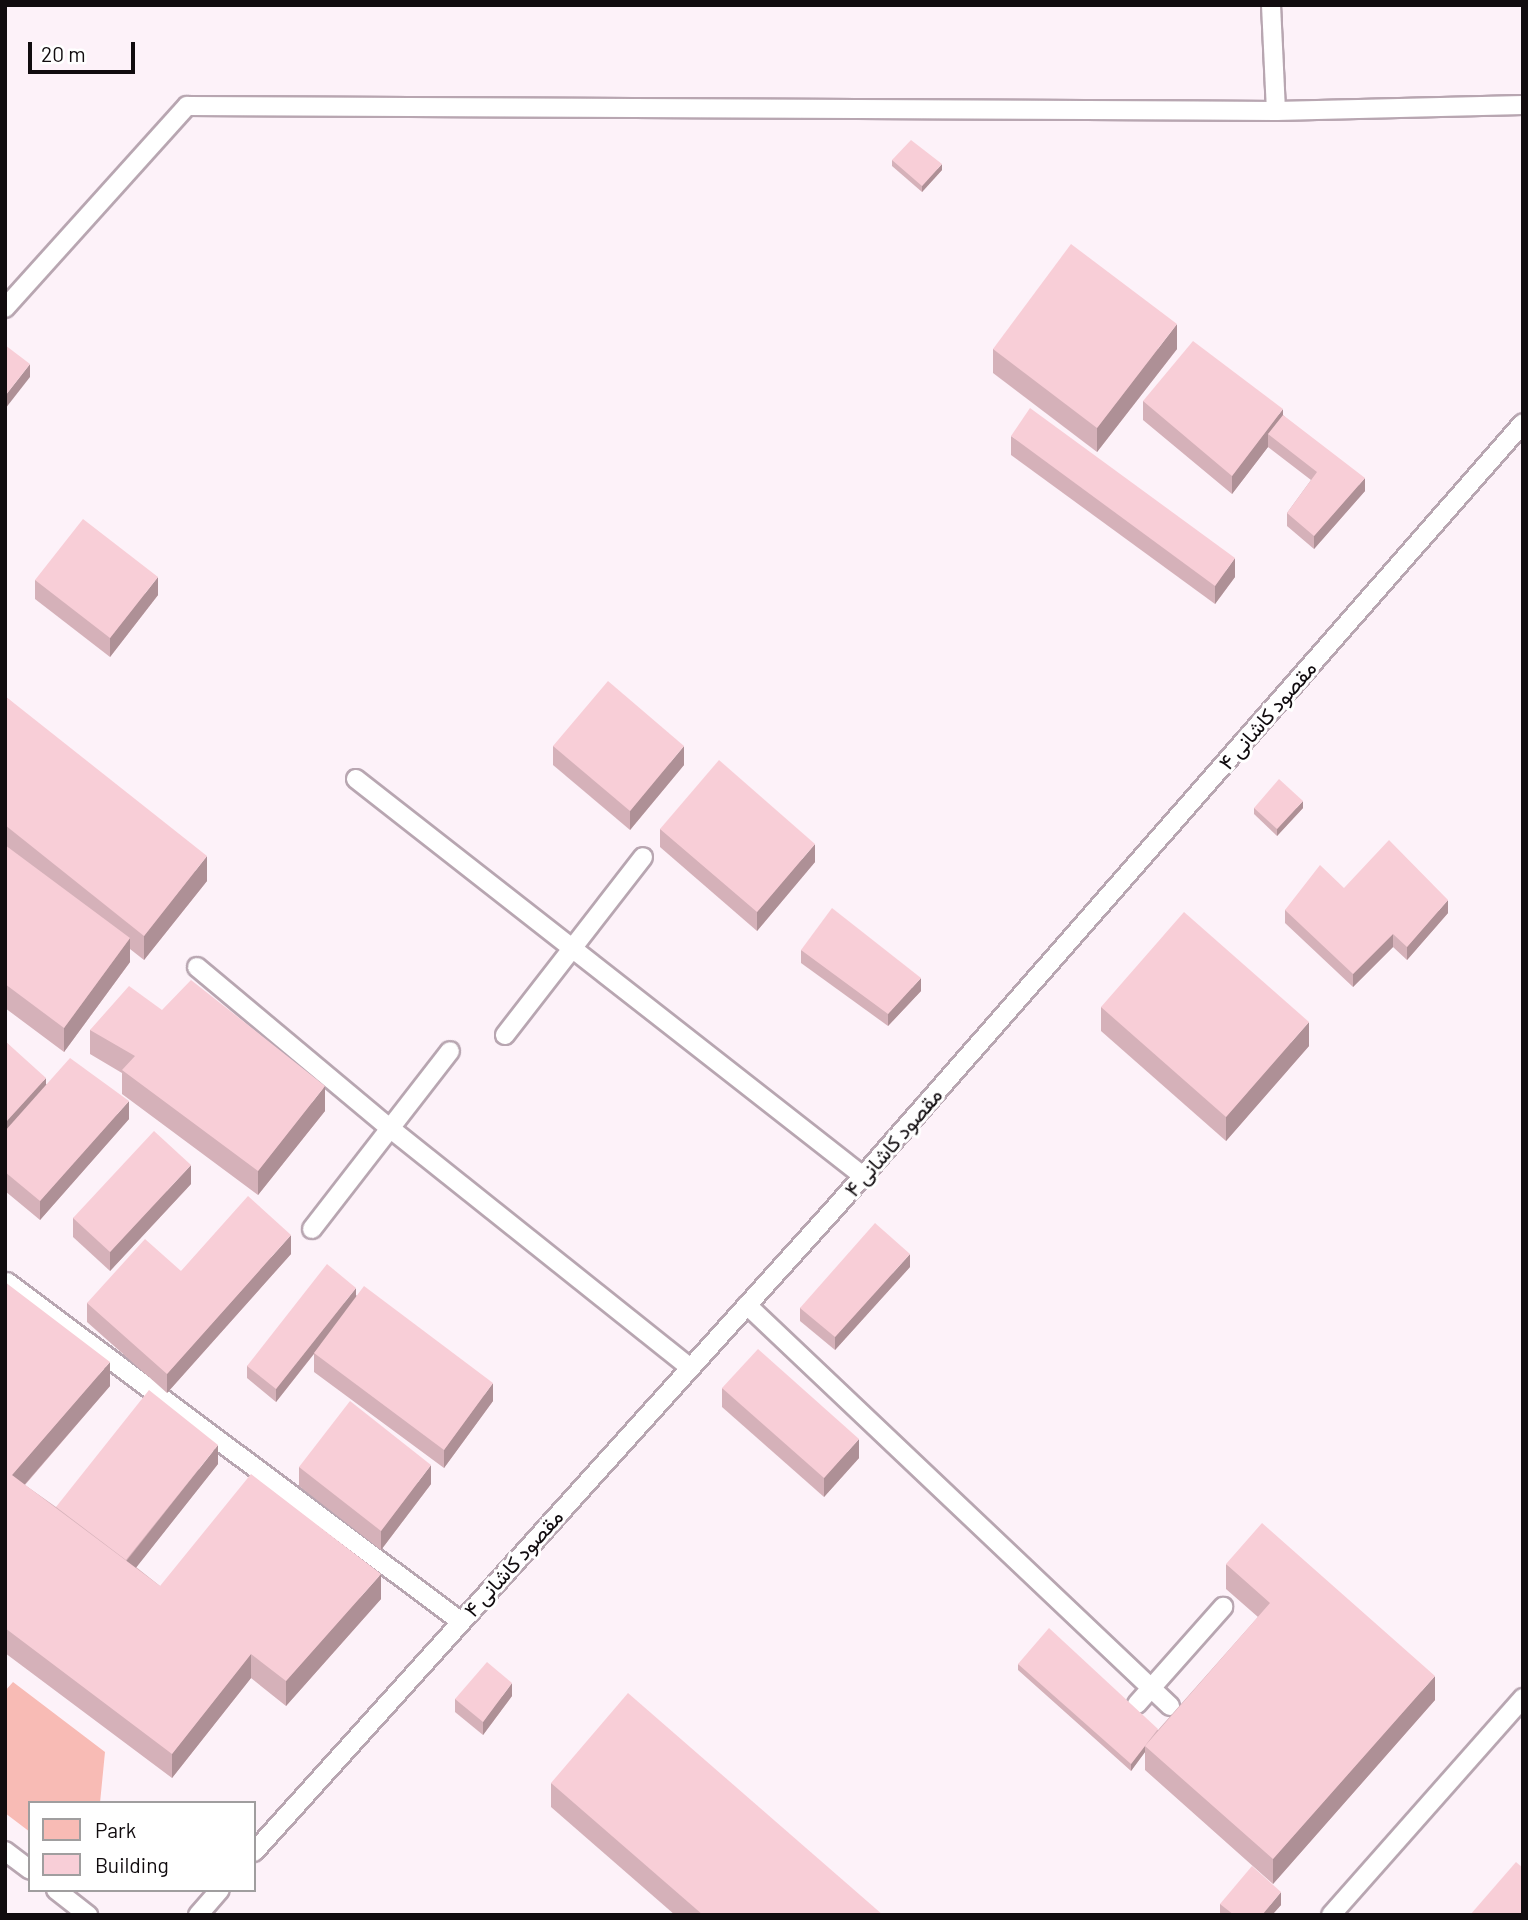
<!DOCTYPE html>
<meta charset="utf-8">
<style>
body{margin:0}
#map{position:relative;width:1528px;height:1920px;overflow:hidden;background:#fdf2f9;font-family:Barlow,Vazirmatn,sans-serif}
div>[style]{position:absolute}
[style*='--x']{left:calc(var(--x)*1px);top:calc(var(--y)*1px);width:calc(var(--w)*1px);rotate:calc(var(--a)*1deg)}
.green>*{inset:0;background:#f8bbb5}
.roads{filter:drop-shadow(2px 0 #b8a6b1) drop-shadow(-2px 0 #b8a6b1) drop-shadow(0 2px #b8a6b1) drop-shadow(0 -2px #b8a6b1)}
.service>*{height:18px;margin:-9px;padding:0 9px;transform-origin:9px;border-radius:9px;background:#fff}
.wall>*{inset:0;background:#d5b1b9}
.shaded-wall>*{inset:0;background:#ae9096}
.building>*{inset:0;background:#f8ced7}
span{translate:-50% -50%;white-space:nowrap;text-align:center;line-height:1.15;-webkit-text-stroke:6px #fff;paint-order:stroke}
.street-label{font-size:21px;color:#110c0f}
.frame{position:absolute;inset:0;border:7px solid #110c0f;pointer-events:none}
.legend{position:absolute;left:28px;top:1801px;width:228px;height:91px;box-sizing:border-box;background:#fff;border:2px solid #a09e9f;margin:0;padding:9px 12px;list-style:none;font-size:21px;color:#110c0f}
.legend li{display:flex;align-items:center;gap:14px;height:35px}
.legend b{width:35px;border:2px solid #a09e9f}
.scale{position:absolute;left:28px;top:42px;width:107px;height:32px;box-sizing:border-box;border:4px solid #110c0f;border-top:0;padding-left:9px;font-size:21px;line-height:24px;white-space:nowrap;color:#110c0f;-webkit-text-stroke:5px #fff;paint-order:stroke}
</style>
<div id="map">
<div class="green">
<i style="clip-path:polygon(13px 1682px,105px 1752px,100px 1803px,30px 1803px,30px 1832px,5px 1813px,5px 1691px)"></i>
</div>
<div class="roads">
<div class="service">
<i style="--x:1271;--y:5;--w:106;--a:87.3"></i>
<i style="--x:5;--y:308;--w:272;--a:-48"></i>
<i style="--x:187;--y:106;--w:1089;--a:0.26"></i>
<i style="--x:1276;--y:111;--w:247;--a:-1.4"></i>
<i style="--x:356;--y:779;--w:644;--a:38.06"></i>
<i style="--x:197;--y:967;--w:253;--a:39.9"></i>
<i style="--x:391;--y:1129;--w:383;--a:38.6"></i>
<i style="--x:505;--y:1035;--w:225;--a:-52.2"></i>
<i style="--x:312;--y:1229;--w:225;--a:-52.2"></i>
<i style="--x:7;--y:1282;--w:566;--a:36.81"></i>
<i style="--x:747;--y:1305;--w:583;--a:43.47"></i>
<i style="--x:1137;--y:1704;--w:130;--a:-48.4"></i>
<i style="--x:5;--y:1851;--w:31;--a:37"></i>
<i style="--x:254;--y:1852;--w:866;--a:-47.95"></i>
<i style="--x:834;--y:1209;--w:1045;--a:-48.76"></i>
<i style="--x:56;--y:1890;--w:41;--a:38"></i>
<i style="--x:198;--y:1915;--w:33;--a:-49"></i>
<i style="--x:1331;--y:1915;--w:290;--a:-48.5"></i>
</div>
</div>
<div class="wall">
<i style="clip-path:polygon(892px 160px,942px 170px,922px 192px,892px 166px)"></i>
<i style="clip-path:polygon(993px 349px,1177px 349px,1097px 452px,993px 373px)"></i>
<i style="clip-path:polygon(1143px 401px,1283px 415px,1365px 491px,1314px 549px,1287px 526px,1287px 513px,1311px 480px,1268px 447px,1232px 494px,1143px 420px)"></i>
<i style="clip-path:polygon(1011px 436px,1235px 577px,1215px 604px,1011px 455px)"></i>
<i style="clip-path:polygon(35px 580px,158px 595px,110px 657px,35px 599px)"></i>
<i style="clip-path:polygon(5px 696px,207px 881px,144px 960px,130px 949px,130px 962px,64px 1052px,5px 1008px)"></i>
<i style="clip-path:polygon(553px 746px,684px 765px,630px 830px,553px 765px)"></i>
<i style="clip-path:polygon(1254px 808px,1303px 808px,1277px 836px,1254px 814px)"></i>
<i style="clip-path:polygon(660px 829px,815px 862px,757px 931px,660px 847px)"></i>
<i style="clip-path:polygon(1344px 888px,1448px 913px,1407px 960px,1393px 947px,1353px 987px,1285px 923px,1285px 910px)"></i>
<i style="clip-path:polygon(801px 950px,921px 991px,888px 1026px,801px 963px)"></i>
<i style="clip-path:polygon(1101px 1007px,1309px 1046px,1226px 1141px,1101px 1031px)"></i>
<i style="clip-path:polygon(162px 1010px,325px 1111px,258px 1195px,122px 1094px,122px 1073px,90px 1054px,90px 1030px)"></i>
<i style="clip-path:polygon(5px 1041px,46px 1084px,129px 1119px,40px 1220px,5px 1191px)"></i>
<i style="clip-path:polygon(191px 1184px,110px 1271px,73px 1237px,73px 1218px)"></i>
<i style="clip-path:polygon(291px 1254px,167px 1393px,87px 1322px,87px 1303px,181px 1271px)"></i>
<i style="clip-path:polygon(910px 1267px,835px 1350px,800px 1321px,800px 1308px)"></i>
<i style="clip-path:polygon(5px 1282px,110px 1386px,25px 1485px,56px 1507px,218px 1464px,136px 1567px,160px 1586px,381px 1599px,286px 1706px,251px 1678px,172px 1778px,5px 1653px)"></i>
<i style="clip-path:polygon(356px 1295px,493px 1401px,444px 1468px,314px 1372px,314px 1354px,276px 1402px,247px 1378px,247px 1366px)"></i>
<i style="clip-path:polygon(722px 1388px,859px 1458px,824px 1497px,722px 1407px)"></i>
<i style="clip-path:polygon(299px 1467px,431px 1484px,381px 1550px,299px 1486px)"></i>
<i style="clip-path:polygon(1226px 1564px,1435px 1700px,1273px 1884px,1145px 1770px,1145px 1752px,1131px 1771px,1018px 1670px,1018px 1664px,1158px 1730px,1258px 1617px,1226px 1589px)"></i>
<i style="clip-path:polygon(512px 1696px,483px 1735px,455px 1712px,455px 1699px)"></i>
<i style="clip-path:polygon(551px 1783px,883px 1915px,675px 1915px,551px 1807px)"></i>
<i style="clip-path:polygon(1220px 1904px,1281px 1905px,1272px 1915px,1220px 1915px)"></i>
</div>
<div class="shaded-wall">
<i style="clip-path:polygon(942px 164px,942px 170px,922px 192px,922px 186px)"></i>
<i style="clip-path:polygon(1177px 324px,1177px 349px,1097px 452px,1097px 428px)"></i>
<i style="clip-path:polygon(30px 364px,30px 377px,5px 409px,5px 396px)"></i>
<i style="clip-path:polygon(1283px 409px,1283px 428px,1268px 434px,1268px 447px,1232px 494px,1232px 476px)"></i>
<i style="clip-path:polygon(1365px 478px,1365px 491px,1314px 549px,1314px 536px)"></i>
<i style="clip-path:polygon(1235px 558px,1235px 577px,1215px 604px,1215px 586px)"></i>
<i style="clip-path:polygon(158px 577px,158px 595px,110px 657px,110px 638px)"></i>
<i style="clip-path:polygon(684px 746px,684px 765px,630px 830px,630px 811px)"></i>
<i style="clip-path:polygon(1303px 801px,1303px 808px,1277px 836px,1277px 829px)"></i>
<i style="clip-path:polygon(815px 844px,815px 862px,757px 931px,757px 912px)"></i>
<i style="clip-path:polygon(207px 856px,207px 881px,144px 960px,144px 936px)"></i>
<i style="clip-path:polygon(1448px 900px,1448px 913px,1407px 960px,1407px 947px)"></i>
<i style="clip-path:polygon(1393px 934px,1393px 947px,1353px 987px,1353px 974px)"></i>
<i style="clip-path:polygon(130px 938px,130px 962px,64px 1052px,64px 1028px)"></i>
<i style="clip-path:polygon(921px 978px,921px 991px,888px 1026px,888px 1014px)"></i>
<i style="clip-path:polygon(1309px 1022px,1309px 1046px,1226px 1141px,1226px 1117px)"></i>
<i style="clip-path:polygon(46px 1078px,46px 1102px,5px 1147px,5px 1123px)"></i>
<i style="clip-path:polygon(325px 1086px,325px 1111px,258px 1195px,258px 1171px)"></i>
<i style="clip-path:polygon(129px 1101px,129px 1119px,40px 1220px,40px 1201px)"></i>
<i style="clip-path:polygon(191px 1165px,191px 1184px,110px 1271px,110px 1252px)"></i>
<i style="clip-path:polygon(291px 1235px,291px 1254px,167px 1393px,167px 1374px)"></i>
<i style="clip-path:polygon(910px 1254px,910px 1267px,835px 1350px,835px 1337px)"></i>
<i style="clip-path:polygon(356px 1288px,356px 1300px,276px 1402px,276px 1389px)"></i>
<i style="clip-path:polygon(110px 1362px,110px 1386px,12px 1499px,12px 1475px)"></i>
<i style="clip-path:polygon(493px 1383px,493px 1401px,444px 1468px,444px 1450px)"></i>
<i style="clip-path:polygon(859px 1439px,859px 1458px,824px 1497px,824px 1478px)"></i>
<i style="clip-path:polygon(218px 1445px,218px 1464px,124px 1583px,124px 1564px)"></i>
<i style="clip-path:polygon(431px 1465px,431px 1484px,381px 1550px,381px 1531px)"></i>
<i style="clip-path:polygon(381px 1574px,381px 1599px,286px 1706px,286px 1681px)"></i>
<i style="clip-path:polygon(251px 1654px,251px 1678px,172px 1778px,172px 1754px)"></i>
<i style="clip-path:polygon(1435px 1676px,1435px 1700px,1273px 1884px,1273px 1859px)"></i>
<i style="clip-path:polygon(512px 1683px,512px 1696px,483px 1735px,483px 1722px)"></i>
<i style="clip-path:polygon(1145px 1746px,1145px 1752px,1131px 1771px,1131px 1764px)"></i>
<i style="clip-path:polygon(1281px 1892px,1281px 1905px,1272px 1915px,1262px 1915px)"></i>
</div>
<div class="building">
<i style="clip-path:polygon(911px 140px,942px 164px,922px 186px,892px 160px)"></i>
<i style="clip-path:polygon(1071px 244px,1177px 324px,1097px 428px,993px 349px)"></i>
<i style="clip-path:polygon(1193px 341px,1283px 409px,1232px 476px,1143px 401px)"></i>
<i style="clip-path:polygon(5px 345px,30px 364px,5px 396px)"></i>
<i style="clip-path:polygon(1030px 408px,1235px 558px,1215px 586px,1011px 436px)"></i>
<i style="clip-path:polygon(1283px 415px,1365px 478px,1314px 536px,1287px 513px,1317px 472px,1268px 434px)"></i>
<i style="clip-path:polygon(83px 519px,158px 577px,110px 638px,35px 580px)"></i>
<i style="clip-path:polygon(608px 681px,684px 746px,630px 811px,553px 746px)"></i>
<i style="clip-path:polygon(5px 696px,207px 856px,144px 936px,5px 825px)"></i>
<i style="clip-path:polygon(719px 760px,815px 844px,757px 912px,660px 829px)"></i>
<i style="clip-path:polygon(1279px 779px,1303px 801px,1277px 829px,1254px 808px)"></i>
<i style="clip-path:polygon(1389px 840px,1448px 900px,1407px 947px,1393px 934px,1353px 974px,1285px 910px,1320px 865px,1344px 888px)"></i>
<i style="clip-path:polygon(5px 845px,130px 938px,64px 1028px,5px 984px)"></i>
<i style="clip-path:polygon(832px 908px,921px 978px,888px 1014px,801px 950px)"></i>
<i style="clip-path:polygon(1184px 912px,1309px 1022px,1226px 1117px,1101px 1007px)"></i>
<i style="clip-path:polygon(191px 980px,325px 1086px,258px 1171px,122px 1070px,135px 1056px,90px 1030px,129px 986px,162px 1010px)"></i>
<i style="clip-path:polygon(5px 1041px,46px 1078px,5px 1123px)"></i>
<i style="clip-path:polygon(70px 1058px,129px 1101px,40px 1201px,5px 1172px,5px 1131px)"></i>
<i style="clip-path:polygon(154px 1131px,191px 1165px,110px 1252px,73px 1218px)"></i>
<i style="clip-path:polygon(248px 1196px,291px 1235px,167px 1374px,87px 1303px,145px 1239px,181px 1271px)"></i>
<i style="clip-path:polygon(875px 1223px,910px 1254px,835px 1337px,800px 1308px)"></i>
<i style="clip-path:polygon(327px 1264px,356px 1288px,276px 1389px,247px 1366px)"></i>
<i style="clip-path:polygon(5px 1282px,110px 1362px,12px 1475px,160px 1586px,251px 1474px,381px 1574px,286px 1681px,251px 1654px,172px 1754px,5px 1628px)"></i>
<i style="clip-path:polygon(364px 1286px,493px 1383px,444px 1450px,314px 1353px)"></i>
<i style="clip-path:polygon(758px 1349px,859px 1439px,824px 1478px,722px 1388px)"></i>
<i style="clip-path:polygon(149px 1390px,218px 1445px,126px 1560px,56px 1507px)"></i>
<i style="clip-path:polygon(350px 1401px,431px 1465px,381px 1531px,299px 1467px)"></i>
<i style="clip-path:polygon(1262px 1523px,1435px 1676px,1273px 1859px,1145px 1746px,1270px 1603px,1226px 1564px)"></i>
<i style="clip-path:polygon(1049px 1628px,1158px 1729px,1131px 1764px,1018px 1664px)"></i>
<i style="clip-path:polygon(487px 1662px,512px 1683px,483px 1722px,455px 1699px)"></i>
<i style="clip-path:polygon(628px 1693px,883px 1915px,703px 1915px,551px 1783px)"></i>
<i style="clip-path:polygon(1516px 1862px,1523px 1868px,1523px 1915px,1470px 1915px)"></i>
<i style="clip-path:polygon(1252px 1866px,1281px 1892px,1262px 1915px,1234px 1915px,1220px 1904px)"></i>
</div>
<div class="street-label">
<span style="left:1267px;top:715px;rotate:-49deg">مقصود کاشانی ۴</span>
<span style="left:893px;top:1142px;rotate:-49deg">مقصود کاشانی ۴</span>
<span style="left:513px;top:1563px;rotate:-48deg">مقصود کاشانی ۴</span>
</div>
<div class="frame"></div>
<ul class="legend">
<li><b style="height:19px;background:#f8bbb5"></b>Park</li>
<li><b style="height:19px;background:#f8ced7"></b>Building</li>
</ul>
<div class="scale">20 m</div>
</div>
